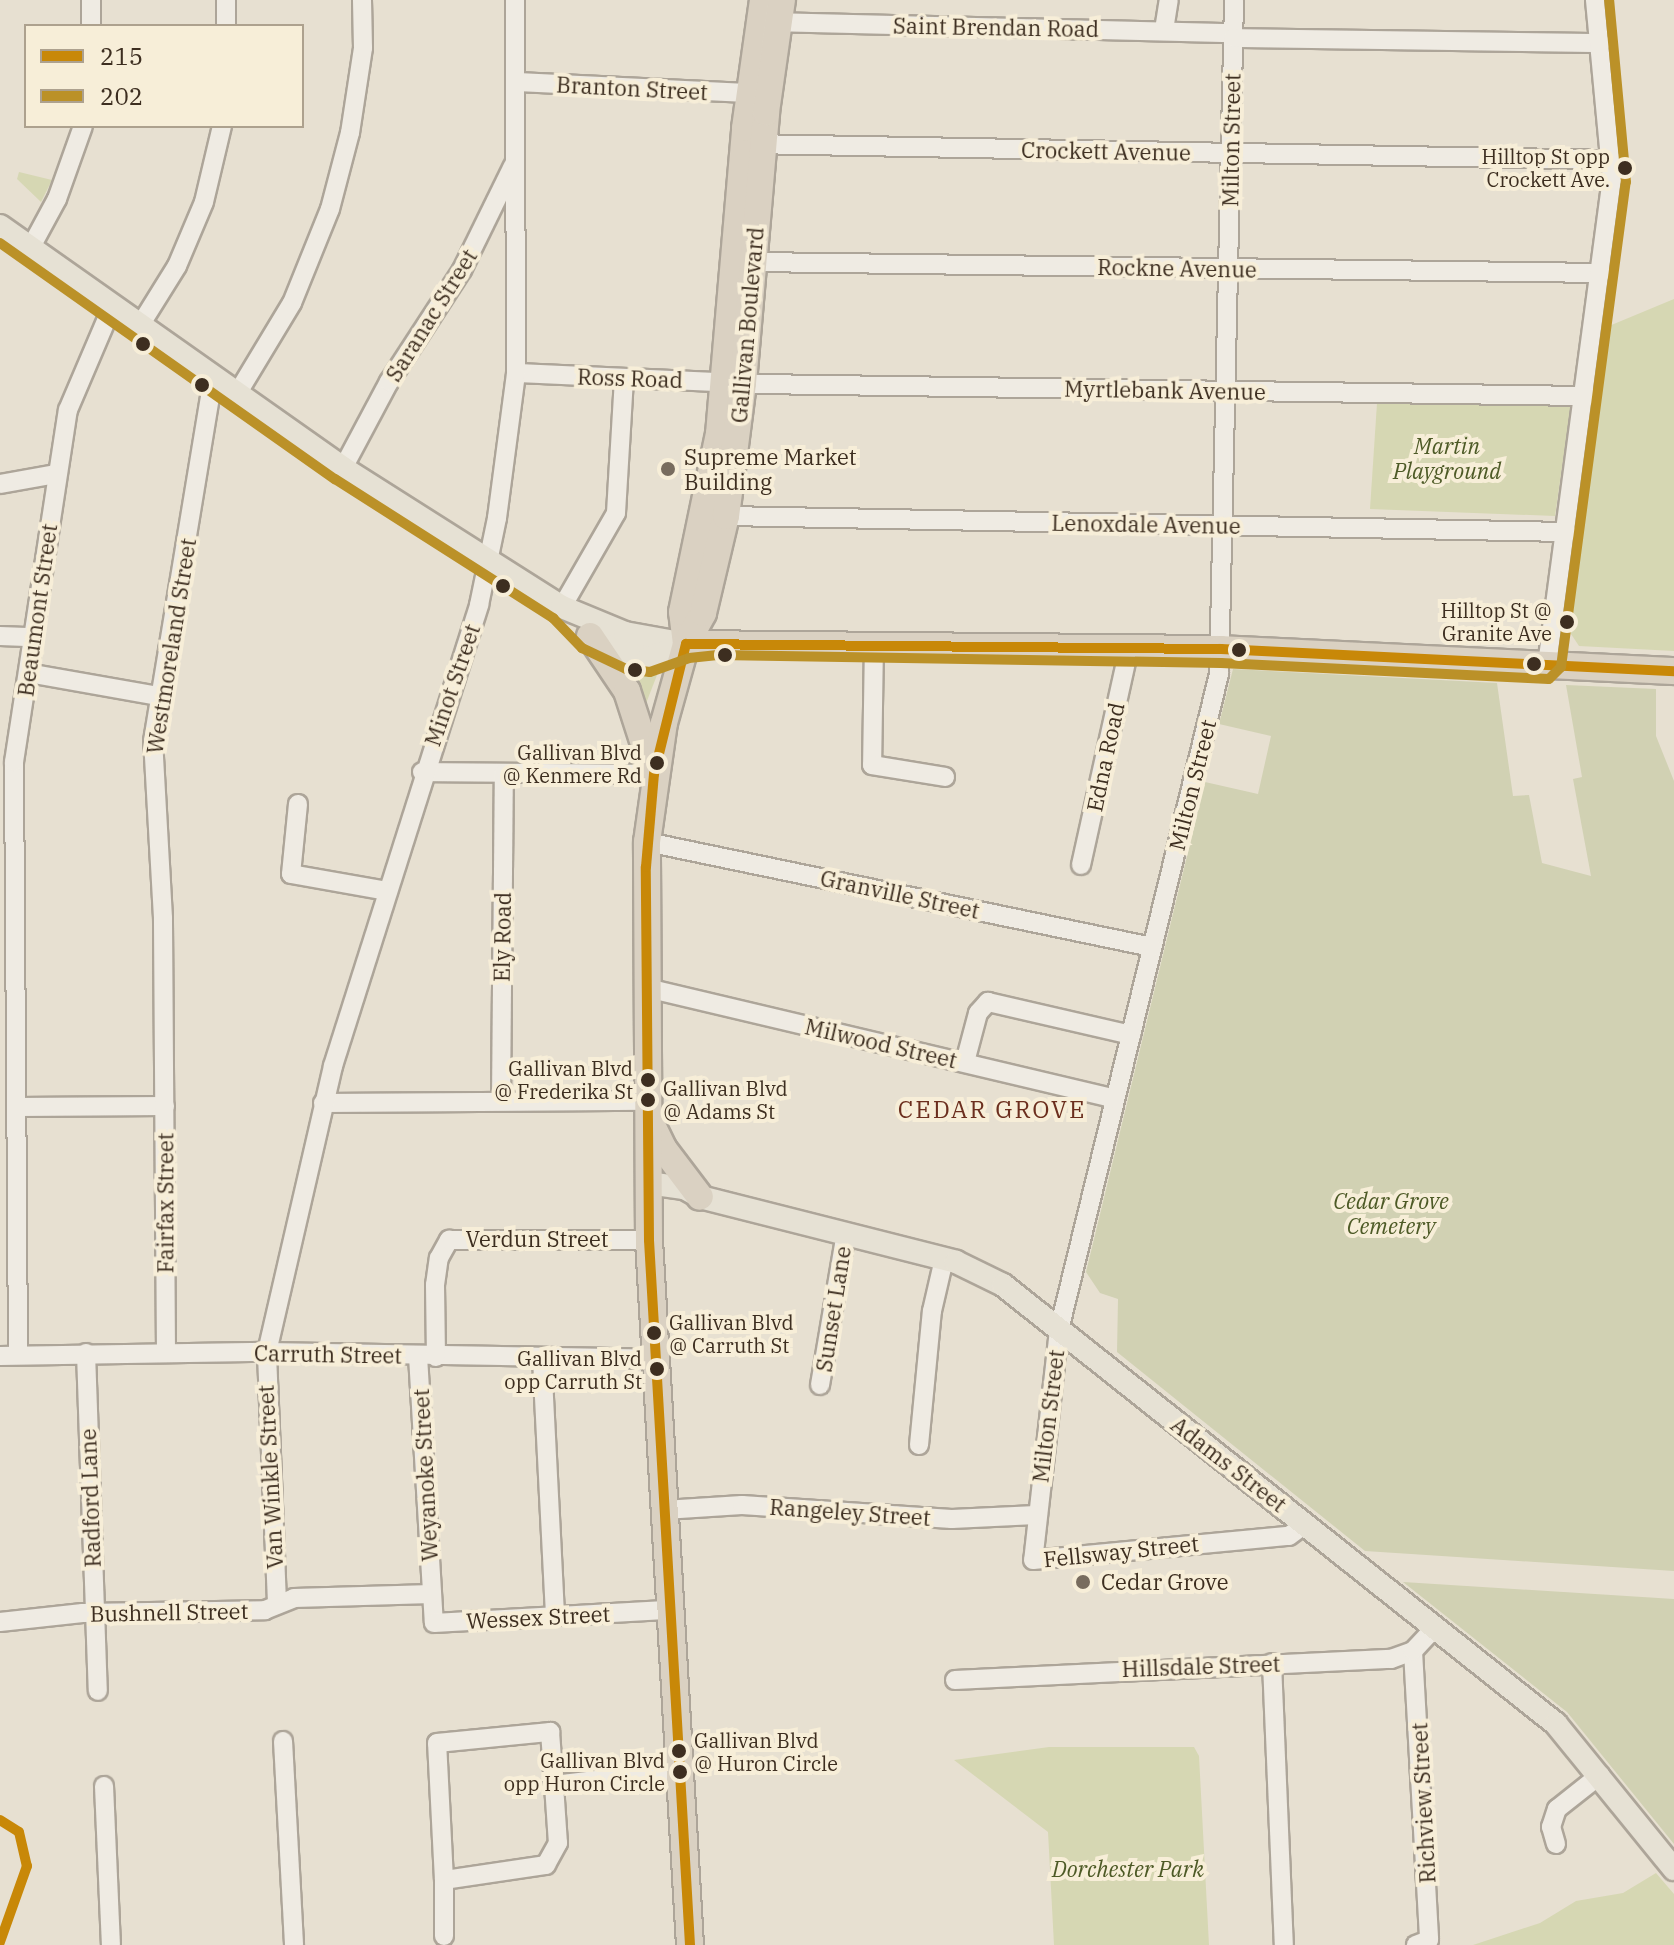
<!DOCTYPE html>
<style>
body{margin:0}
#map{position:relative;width:1674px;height:1945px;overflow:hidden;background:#e7e0d1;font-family:"IBM Plex Serif",serif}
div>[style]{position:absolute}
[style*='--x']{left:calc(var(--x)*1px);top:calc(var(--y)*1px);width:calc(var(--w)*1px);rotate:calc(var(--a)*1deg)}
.green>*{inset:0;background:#d6d7b3}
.cemetery>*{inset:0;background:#d1d1b3}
.roads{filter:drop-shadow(2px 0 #ada599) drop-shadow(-2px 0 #ada599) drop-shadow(0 2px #ada599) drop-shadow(0 -2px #ada599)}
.minor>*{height:18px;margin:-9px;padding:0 9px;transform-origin:9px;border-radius:9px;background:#efebe3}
.major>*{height:22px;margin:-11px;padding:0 11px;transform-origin:11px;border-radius:11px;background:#e6e1d4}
.highway>*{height:26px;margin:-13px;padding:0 13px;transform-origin:13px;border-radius:13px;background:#dad1c2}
.bus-1>*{height:10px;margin:-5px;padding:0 5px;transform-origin:5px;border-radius:5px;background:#c88808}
.bus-2>*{height:10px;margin:-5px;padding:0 5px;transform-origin:5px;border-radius:5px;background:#bb9128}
.dots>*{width:22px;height:22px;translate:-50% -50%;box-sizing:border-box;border:4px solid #f7eed8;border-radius:50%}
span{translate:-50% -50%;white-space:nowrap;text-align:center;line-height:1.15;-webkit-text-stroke:8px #f7eed8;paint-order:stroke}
.bus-label{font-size:20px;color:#3d2e20}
.right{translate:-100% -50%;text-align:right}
.left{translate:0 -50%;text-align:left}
.street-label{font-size:22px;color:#3d2e20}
.park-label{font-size:22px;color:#4d5a26;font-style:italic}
.poi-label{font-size:22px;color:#3d2e20}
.neighbourhood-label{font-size:24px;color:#6b2e1e;letter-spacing:2px}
.legend{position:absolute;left:24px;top:24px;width:280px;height:104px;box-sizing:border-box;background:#f7eed8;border:2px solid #ada18e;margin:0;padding:10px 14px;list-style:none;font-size:24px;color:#3d2e20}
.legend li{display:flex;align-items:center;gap:16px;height:40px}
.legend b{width:40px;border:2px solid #ada18e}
</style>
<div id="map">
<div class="green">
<i style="clip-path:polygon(19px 172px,52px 180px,41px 202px,17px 179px)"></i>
<i style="clip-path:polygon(1674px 299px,1674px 651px,1579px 646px,1569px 631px,1609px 326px)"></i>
<i style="clip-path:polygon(1377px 403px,1571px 405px,1555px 516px,1370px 509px)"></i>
<i style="clip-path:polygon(623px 666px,659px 670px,645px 706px)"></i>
<i style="clip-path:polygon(1049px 1747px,1194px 1747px,1199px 1756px,1209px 1945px,1054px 1945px,1048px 1832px,954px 1760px)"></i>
<i style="clip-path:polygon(1656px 1873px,1674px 1894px,1674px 1945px,1473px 1945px,1540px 1923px,1576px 1901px,1623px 1893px)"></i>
</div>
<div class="cemetery">
<i style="clip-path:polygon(1233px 669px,1497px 683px,1513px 796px,1529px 795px,1542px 863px,1591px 876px,1573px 779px,1582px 777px,1566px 685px,1656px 689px,1656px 736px,1674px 781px,1674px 1571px,1365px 1551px,1117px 1352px,1118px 1299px,1100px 1293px,1086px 1272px,1205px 782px,1258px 794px,1271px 736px,1219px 724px)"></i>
<i style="clip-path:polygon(1403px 1582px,1674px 1599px,1674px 1844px,1567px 1712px)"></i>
</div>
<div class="roads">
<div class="minor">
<i style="--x:91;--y:0;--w:26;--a:90"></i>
<i style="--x:226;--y:0;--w:26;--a:90"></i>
<i style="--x:1234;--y:0;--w:674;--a:91.27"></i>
<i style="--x:1219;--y:674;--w:675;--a:103.71"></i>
<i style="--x:1059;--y:1330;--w:231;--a:96.4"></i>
<i style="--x:1033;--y:1560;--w:257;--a:-5.4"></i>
<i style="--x:1289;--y:1536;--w:20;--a:-37"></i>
<i style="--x:770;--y:22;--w:463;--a:1.4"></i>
<i style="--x:1164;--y:30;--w:30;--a:-81"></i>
<i style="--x:1233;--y:38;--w:368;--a:0.8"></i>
<i style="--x:516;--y:82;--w:233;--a:2.7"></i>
<i style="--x:751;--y:144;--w:861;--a:1.06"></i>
<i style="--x:31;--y:247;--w:55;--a:-61.6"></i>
<i style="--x:57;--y:199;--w:77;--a:-70.4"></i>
<i style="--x:752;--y:262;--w:849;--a:0.74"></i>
<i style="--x:139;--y:327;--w:72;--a:-58.1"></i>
<i style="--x:177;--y:266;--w:69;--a:-67.1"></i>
<i style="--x:204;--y:202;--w:78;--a:-76.7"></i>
<i style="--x:516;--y:373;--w:240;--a:2.6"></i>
<i style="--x:756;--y:384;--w:831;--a:0.83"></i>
<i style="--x:237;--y:394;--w:106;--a:-58.9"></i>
<i style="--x:292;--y:303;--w:101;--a:-68"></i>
<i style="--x:330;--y:209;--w:79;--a:-75.3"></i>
<i style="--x:350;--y:133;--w:86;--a:-81.3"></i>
<i style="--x:363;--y:48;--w:48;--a:-91.2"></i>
<i style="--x:343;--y:468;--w:98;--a:-61.9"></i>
<i style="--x:389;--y:382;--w:134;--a:-56.9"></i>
<i style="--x:462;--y:270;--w:116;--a:-63.9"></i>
<i style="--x:0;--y:484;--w:57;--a:-10.1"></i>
<i style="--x:726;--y:516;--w:841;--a:1.09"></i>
<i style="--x:562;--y:607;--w:108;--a:-60.1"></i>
<i style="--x:616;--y:513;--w:135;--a:-86.6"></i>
<i style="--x:0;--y:636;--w:33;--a:2"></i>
<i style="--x:874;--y:643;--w:122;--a:90.9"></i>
<i style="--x:872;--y:765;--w:74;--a:9.3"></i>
<i style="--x:1547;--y:665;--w:489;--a:-82.4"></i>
<i style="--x:1612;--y:180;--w:181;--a:-95.4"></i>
<i style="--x:28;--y:673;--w:133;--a:10"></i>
<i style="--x:422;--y:772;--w:232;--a:0.5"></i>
<i style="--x:298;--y:804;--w:70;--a:95.7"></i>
<i style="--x:291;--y:874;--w:97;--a:10"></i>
<i style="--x:647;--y:842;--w:516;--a:11.75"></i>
<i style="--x:1081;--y:865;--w:222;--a:-77.5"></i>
<i style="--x:647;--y:988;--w:481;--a:13.3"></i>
<i style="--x:965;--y:1062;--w:51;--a:-75.1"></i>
<i style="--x:978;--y:1013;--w:15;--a:-48"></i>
<i style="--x:988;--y:1002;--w:147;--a:13"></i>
<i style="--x:501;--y:1101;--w:327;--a:-89.5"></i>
<i style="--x:323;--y:1103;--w:325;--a:-0.4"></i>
<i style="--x:17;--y:1107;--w:148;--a:-0.4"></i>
<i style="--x:86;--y:1353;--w:338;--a:88"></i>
<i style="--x:166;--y:1353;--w:435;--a:-90.4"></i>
<i style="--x:163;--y:918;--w:177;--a:-93.2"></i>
<i style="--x:153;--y:741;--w:349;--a:-80.6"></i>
<i style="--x:210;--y:397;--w:18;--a:-63"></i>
<i style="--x:18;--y:1355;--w:593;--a:-90.39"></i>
<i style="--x:14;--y:762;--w:356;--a:-81.3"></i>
<i style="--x:68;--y:410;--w:112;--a:-66.9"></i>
<i style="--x:0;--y:1356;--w:267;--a:-0.9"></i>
<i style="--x:267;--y:1352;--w:389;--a:1"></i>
<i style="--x:418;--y:1356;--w:267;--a:86.6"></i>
<i style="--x:434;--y:1623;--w:236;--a:-3.2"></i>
<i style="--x:436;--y:1357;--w:72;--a:-90.8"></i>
<i style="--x:435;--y:1285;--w:27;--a:-82"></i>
<i style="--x:439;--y:1258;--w:21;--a:-61"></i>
<i style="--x:449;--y:1240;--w:200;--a:0"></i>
<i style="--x:542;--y:1358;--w:258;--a:87.1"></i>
<i style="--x:820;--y:1385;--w:154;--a:-80.3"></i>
<i style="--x:919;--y:1445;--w:135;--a:-84.5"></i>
<i style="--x:932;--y:1311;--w:53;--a:-77"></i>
<i style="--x:664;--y:1510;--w:78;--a:-3.7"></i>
<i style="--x:742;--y:1505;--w:210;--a:3.8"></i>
<i style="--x:952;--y:1519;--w:84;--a:-2.7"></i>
<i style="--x:277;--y:1603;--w:251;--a:-92.3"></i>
<i style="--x:267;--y:1352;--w:294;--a:-77"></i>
<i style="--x:333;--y:1066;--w:484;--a:-72.4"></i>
<i style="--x:479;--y:605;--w:89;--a:-78.3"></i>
<i style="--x:497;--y:518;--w:146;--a:-82.5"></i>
<i style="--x:516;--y:373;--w:373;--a:-90.2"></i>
<i style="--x:0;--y:1622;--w:83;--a:-6.2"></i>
<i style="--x:83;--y:1613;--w:182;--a:-0.9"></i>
<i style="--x:265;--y:1610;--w:31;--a:-22"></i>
<i style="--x:294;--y:1598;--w:138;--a:-1.7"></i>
<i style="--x:1413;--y:1651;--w:289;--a:86.8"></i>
<i style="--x:1429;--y:1940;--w:14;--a:159"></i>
<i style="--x:1272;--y:1663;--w:282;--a:87.6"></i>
<i style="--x:955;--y:1680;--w:437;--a:-2.8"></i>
<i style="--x:1391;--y:1659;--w:23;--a:-20"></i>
<i style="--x:1413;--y:1651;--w:33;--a:-47"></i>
<i style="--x:283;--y:1741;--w:204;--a:86.9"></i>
<i style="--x:554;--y:1785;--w:58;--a:86.1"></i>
<i style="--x:558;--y:1843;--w:25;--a:119"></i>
<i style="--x:546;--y:1865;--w:103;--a:171.6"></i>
<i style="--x:444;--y:1880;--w:137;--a:-92.9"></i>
<i style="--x:437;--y:1743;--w:114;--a:-5.6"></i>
<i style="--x:550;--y:1732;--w:53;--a:85.7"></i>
<i style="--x:554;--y:1785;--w:127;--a:-6.8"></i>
<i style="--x:104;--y:1786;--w:159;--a:87.5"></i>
<i style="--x:1556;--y:1844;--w:18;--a:-106"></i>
<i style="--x:1551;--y:1827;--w:19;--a:-72"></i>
<i style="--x:1557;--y:1809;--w:55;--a:-38.3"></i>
<i style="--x:444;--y:1880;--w:56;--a:90"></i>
</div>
<div class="major">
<i style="--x:0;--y:226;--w:420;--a:35.2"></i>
<i style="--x:343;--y:468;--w:259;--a:32.4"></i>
<i style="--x:562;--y:607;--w:68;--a:22.4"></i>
<i style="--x:625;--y:633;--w:62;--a:10.2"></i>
<i style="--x:590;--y:637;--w:26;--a:29"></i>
<i style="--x:613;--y:650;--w:36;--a:13"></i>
<i style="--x:648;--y:658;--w:38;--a:-20"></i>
<i style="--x:648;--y:1183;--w:36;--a:8"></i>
<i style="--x:684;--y:1188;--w:18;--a:29"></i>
<i style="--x:700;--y:1197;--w:264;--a:14.2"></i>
<i style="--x:956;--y:1262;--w:52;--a:26.1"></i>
<i style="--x:1003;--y:1285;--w:706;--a:38.44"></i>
<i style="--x:1556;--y:1724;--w:187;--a:50.9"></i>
</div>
<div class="highway">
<i style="--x:590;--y:636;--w:66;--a:56.1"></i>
<i style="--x:627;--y:691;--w:82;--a:72.2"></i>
<i style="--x:686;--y:644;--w:535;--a:0.54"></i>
<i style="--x:1221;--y:649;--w:454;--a:2.8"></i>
<i style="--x:686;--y:644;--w:32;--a:-97"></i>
<i style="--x:682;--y:612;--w:182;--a:-78.3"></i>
<i style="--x:719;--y:434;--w:307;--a:-85.1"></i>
<i style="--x:745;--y:128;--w:129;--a:-82"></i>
<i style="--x:651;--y:1123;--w:28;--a:64"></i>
<i style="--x:663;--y:1148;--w:61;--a:52.9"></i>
<i style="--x:690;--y:1945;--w:706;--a:-93.33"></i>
<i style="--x:649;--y:1240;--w:398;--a:-90.3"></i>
<i style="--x:647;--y:842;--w:120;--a:-81.9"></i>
<i style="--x:664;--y:723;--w:82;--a:-74.4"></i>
<i style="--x:686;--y:644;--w:35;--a:-61"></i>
<i style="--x:703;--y:613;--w:100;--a:-76.7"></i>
<i style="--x:726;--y:516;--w:134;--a:-82.7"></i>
<i style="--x:743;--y:383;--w:272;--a:-85.1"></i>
<i style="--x:766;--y:112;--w:113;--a:-81.9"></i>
</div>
</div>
<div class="bus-1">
<i style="--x:0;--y:1820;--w:22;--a:32"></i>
<i style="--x:19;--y:1832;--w:35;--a:77"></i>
<i style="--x:27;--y:1866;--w:81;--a:109.6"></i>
<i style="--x:690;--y:1945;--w:706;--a:-93.33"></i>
<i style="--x:649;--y:1240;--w:373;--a:-90.5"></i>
<i style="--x:646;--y:867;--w:93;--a:-85.1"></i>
<i style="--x:654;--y:774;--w:134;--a:-76.2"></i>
<i style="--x:686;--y:644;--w:535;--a:0.54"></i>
<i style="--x:1221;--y:649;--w:454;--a:2.8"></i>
</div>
<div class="bus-2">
<i style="--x:0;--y:243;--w:410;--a:35.2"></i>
<i style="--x:335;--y:479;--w:259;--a:32.5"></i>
<i style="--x:553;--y:618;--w:42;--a:46"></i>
<i style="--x:582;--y:648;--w:49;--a:25.5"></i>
<i style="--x:626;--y:669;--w:24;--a:7"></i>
<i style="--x:650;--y:672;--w:41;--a:-19.7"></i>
<i style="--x:689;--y:658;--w:29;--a:-6"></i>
<i style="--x:718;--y:655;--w:503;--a:0.91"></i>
<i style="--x:1221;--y:663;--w:328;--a:2.8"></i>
<i style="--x:1549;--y:679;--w:17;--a:-45"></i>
<i style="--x:1561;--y:667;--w:489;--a:-82.4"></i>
<i style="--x:1626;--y:182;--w:183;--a:-95.3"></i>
</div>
<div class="dots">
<i style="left:1625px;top:168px;background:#3d2e20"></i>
<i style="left:143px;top:344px;background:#3d2e20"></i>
<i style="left:202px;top:385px;background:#3d2e20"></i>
<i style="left:668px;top:469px;background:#786c5e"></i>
<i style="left:503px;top:586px;background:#3d2e20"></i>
<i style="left:1567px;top:622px;background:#3d2e20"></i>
<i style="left:1239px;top:650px;background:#3d2e20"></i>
<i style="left:725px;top:655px;background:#3d2e20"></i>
<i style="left:1534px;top:664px;background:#3d2e20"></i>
<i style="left:635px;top:670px;background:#3d2e20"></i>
<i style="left:657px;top:763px;background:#3d2e20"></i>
<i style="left:648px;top:1080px;background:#3d2e20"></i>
<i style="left:648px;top:1100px;background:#3d2e20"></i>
<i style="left:654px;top:1333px;background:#3d2e20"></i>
<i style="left:657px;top:1369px;background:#3d2e20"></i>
<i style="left:1083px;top:1582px;background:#786c5e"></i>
<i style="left:679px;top:1751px;background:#3d2e20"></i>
<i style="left:680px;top:1772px;background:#3d2e20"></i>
</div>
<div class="bus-label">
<span class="right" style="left:1610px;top:168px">Hilltop St opp<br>Crockett Ave.</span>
<span class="right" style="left:1552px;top:622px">Hilltop St @<br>Granite Ave</span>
<span class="right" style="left:642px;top:764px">Gallivan Blvd<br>@ Kenmere Rd</span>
<span class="right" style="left:633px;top:1080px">Gallivan Blvd<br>@ Frederika St</span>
<span class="left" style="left:663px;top:1100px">Gallivan Blvd<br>@ Adams St</span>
<span class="left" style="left:669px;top:1334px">Gallivan Blvd<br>@ Carruth St</span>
<span class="right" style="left:642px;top:1370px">Gallivan Blvd<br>opp Carruth St</span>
<span class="left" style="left:694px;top:1752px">Gallivan Blvd<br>@ Huron Circle</span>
<span class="right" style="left:665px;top:1772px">Gallivan Blvd<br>opp Huron Circle</span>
</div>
<div class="street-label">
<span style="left:996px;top:27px;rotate:1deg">Saint Brendan Road</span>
<span style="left:632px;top:88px;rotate:3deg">Branton Street</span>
<span style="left:1231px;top:140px;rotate:-89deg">Milton Street</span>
<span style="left:1106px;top:151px;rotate:1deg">Crockett Avenue</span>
<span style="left:1177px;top:268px;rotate:1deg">Rockne Avenue</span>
<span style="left:431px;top:315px;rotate:-58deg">Saranac Street</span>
<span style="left:747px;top:325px;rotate:-85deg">Gallivan Boulevard</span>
<span style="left:630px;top:378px;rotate:2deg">Ross Road</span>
<span style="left:1165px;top:390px;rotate:1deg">Myrtlebank Avenue</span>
<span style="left:1146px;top:524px;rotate:1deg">Lenoxdale Avenue</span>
<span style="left:37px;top:610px;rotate:-82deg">Beaumont Street</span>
<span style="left:171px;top:646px;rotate:-81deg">Westmoreland Street</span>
<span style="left:452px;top:685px;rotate:-71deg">Minot Street</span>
<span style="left:1105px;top:757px;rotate:-78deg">Edna Road</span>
<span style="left:1192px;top:785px;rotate:-76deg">Milton Street</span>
<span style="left:900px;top:894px;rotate:12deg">Granville Street</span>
<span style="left:502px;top:937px;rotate:-89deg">Ely Road</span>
<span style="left:881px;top:1043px;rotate:13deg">Milwood Street</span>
<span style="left:165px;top:1203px;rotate:-90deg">Fairfax Street</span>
<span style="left:537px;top:1239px">Verdun Street</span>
<span style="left:833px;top:1309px;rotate:-81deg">Sunset Lane</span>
<span style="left:328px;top:1354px;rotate:1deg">Carruth Street</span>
<span style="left:1048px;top:1416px;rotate:-83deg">Milton Street</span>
<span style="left:1229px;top:1464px;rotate:38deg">Adams Street</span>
<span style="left:425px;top:1475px;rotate:-93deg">Weyanoke Street</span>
<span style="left:270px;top:1477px;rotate:-93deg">Van Winkle Street</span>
<span style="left:90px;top:1498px;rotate:-92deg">Radford Lane</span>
<span style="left:850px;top:1512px;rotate:4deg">Rangeley Street</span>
<span style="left:1121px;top:1551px;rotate:-6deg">Fellsway Street</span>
<span style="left:169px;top:1612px;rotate:-1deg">Bushnell Street</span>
<span style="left:538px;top:1617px;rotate:-3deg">Wessex Street</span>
<span style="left:1201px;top:1666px;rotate:-2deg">Hillsdale Street</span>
<span style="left:1423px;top:1803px;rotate:-93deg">Richview Street</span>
</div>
<div class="park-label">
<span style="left:1447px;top:458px">Martin<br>Playground</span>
<span style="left:1391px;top:1213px">Cedar Grove<br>Cemetery</span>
<span style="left:1128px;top:1869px">Dorchester Park</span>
</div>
<div class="poi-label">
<span class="left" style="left:684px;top:469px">Supreme Market<br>Building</span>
<span class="left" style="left:1101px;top:1582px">Cedar Grove</span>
</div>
<div class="neighbourhood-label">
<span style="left:992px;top:1110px">CEDAR GROVE</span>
</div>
<ul class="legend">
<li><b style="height:10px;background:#c88808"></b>215</li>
<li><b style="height:10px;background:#bb9128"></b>202</li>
</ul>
</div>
